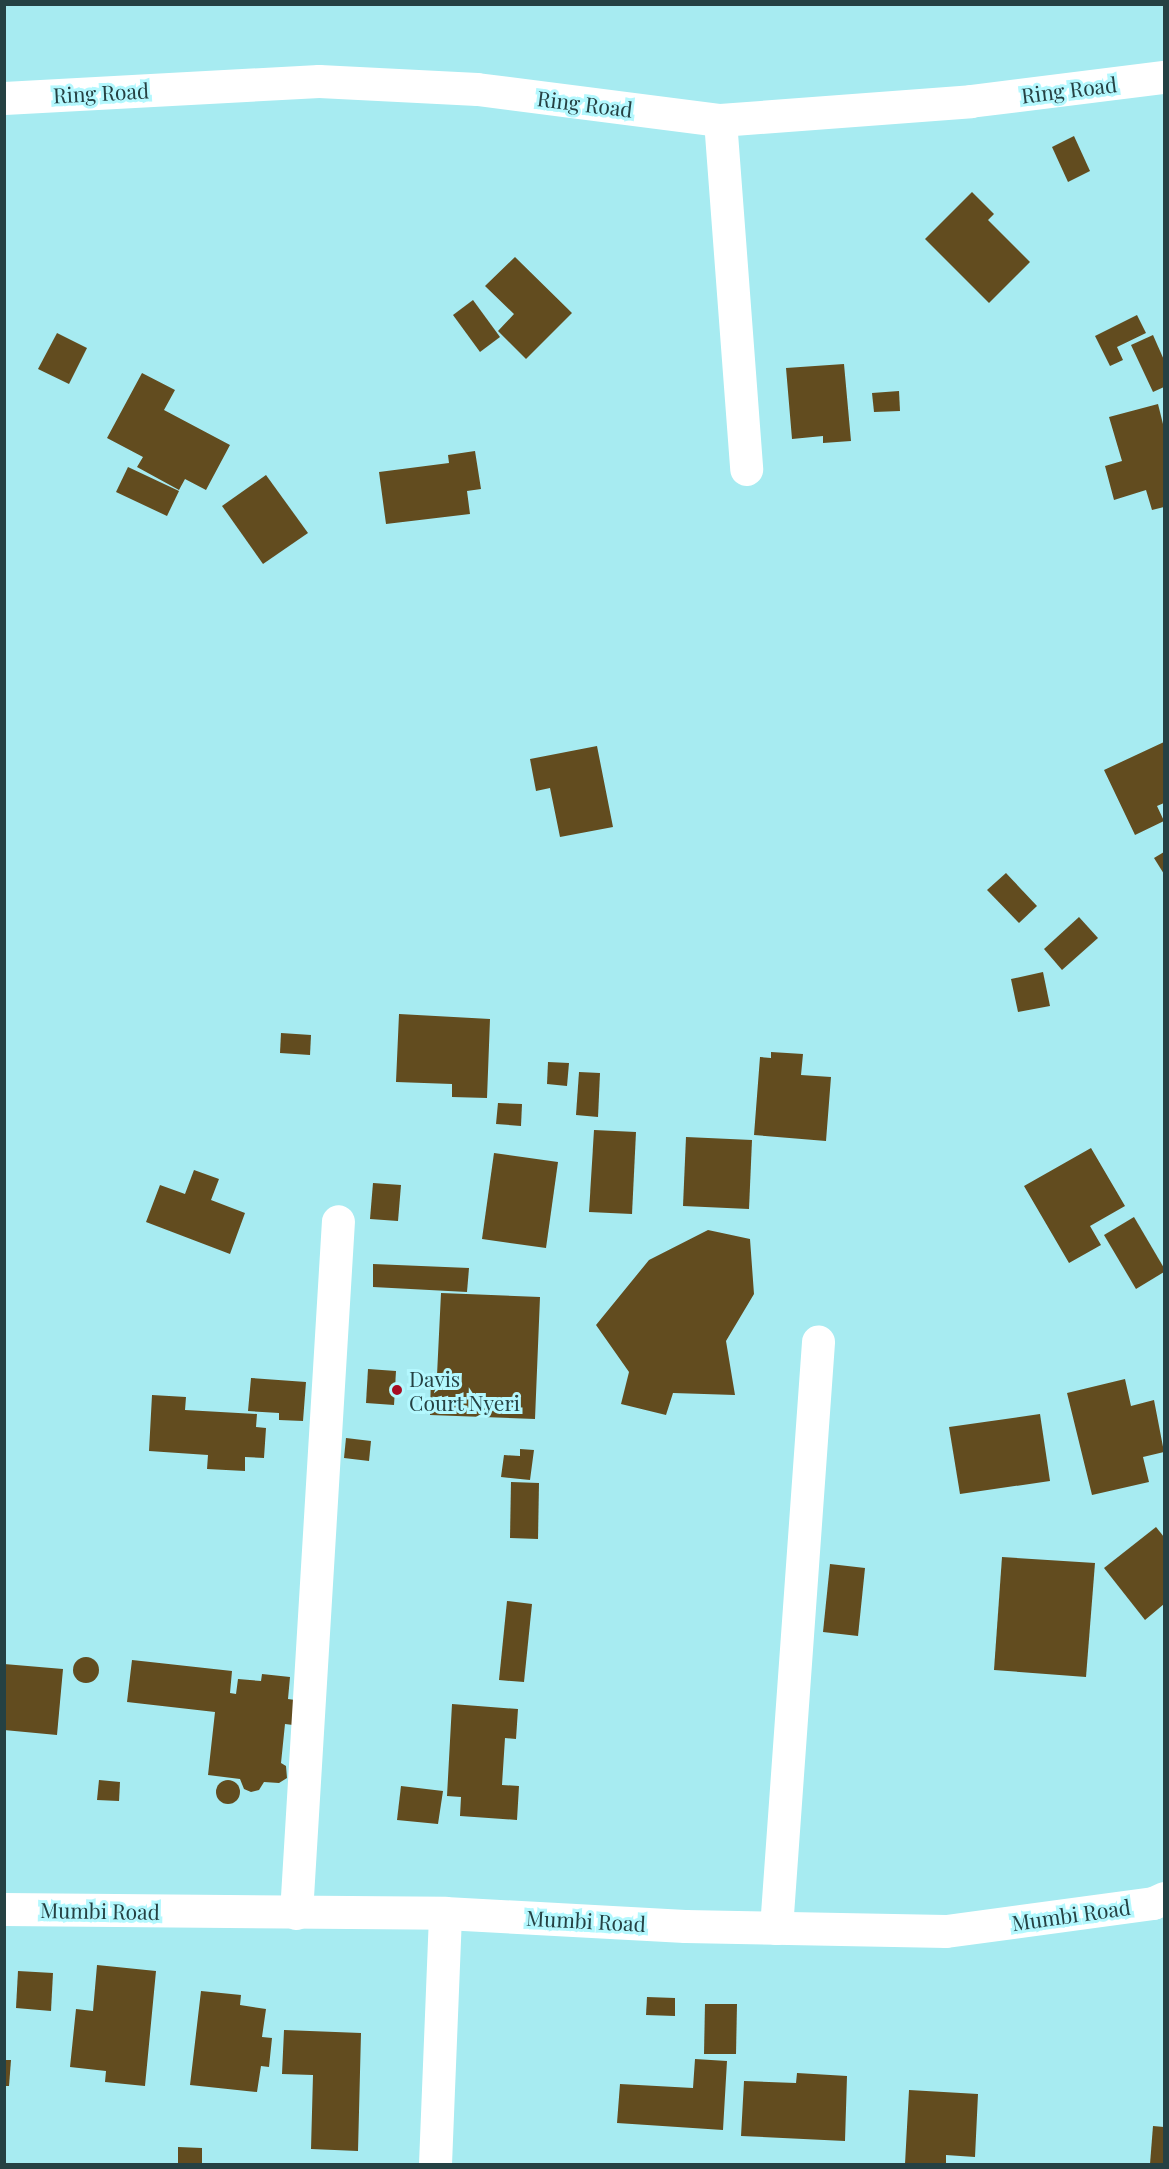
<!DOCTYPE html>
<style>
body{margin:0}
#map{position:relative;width:1169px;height:2169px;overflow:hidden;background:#a7ebf1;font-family:"Playfair Display",serif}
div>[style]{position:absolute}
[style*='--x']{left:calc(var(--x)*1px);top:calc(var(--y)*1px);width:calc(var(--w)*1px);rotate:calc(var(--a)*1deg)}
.building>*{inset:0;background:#624c1f}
.round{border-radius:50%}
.minor>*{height:33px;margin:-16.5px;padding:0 16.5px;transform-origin:16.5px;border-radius:16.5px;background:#fff}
.dots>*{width:16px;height:16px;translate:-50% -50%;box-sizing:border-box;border:3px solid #b4f8fe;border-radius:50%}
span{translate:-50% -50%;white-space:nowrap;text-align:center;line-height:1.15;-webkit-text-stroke:6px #b4f8fe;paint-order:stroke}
.street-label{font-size:21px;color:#254143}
.poi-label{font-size:21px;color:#254143}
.left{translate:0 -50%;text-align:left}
.frame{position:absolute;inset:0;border:6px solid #254143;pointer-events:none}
</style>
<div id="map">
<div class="building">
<i style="clip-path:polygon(1074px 136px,1090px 171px,1068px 182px,1052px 147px)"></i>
<i style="clip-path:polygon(972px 192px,994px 214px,988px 220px,1030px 262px,989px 303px,925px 239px)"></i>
<i style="clip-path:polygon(515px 257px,572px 313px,526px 359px,498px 331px,514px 314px,485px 286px)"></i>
<i style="clip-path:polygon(473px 300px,500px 337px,480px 352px,453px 315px)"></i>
<i style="clip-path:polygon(1137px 315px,1146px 333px,1117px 347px,1123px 360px,1110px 366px,1095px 336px)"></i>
<i style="clip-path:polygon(57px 333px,87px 348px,69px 384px,38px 369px)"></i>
<i style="clip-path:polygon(1153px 335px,1164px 360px,1164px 387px,1153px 392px,1131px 345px)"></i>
<i style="clip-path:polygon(844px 364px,851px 441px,823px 443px,823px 436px,792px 439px,786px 368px)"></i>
<i style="clip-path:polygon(142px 373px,175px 390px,164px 410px,230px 445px,206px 490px,185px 479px,179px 490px,137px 467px,143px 457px,107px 438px)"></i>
<i style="clip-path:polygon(899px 391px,900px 411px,874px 412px,872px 393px)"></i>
<i style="clip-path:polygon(1158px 404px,1164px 428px,1164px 507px,1152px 510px,1146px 490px,1114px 500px,1105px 466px,1122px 461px,1109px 417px)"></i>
<i style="clip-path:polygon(475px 451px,481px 489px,467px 491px,470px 514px,386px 524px,379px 472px,449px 463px,448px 455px)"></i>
<i style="clip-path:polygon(128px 467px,179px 491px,167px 516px,116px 492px)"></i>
<i style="clip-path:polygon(266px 475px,308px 533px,263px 564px,222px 506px)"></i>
<i style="clip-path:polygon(1164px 742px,1164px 803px,1157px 806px,1164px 821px,1135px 835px,1104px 770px)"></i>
<i style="clip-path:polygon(597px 746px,613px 827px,560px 837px,550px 788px,536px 791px,530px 759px)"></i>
<i style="clip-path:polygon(1164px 852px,1164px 874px,1154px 858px)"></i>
<i style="clip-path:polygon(1006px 873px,1037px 906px,1019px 923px,987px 890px)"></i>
<i style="clip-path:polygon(1079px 917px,1098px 938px,1062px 970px,1044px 949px)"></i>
<i style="clip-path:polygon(1043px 972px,1050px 1006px,1018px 1012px,1011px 979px)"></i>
<i style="clip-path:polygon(399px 1014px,490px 1019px,487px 1098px,452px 1097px,452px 1084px,396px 1082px)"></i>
<i style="clip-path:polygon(281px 1033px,311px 1035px,310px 1055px,280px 1053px)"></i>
<i style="clip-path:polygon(771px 1052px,803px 1054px,801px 1075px,831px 1077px,826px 1141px,754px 1135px,760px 1057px,771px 1058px)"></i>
<i style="clip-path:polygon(548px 1062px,569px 1063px,567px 1086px,547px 1084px)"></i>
<i style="clip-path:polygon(579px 1072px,600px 1073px,598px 1117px,576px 1115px)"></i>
<i style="clip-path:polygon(498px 1103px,522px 1104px,521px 1126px,496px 1124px)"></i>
<i style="clip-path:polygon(594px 1130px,636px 1132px,632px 1214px,589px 1212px)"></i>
<i style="clip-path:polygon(686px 1137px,752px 1140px,749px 1209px,683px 1206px)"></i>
<i style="clip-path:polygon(1091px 1148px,1125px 1206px,1090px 1226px,1101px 1245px,1069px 1263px,1024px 1186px)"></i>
<i style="clip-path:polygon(494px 1153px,558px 1162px,546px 1248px,482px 1239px)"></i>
<i style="clip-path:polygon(194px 1170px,219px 1179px,211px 1200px,245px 1213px,230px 1254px,146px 1222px,160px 1185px,185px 1194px)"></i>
<i style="clip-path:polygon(373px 1183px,401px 1185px,398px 1221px,370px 1219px)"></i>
<i style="clip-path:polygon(1134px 1217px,1164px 1268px,1164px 1272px,1136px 1289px,1104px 1235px)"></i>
<i style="clip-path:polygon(708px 1230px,750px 1239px,754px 1294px,726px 1341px,735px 1395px,673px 1393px,666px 1415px,621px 1404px,629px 1372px,596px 1325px,649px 1260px)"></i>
<i style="clip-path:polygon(373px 1264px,469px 1268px,467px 1292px,373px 1287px)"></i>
<i style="clip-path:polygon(441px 1293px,540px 1297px,535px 1419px,430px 1415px,431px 1375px,437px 1375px)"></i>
<i style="clip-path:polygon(368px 1369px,396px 1371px,394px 1405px,366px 1403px)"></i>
<i style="clip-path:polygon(251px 1378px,306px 1382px,303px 1421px,279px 1420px,279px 1413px,248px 1411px)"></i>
<i style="clip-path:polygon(1125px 1379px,1131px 1406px,1154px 1400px,1164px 1452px,1143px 1457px,1149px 1482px,1092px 1495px,1067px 1393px)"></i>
<i style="clip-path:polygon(152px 1395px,186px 1397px,185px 1410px,257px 1414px,256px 1427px,266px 1428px,264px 1458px,245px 1457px,245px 1471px,207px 1469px,208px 1455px,149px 1451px)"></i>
<i style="clip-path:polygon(1040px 1414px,1050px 1481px,960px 1494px,949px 1427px)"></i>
<i style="clip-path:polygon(346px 1438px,371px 1441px,369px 1461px,344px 1458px)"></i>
<i style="clip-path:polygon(520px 1449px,534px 1450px,530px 1480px,501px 1477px,504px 1455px,520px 1456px)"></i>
<i style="clip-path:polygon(511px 1482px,539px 1483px,538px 1539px,510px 1538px)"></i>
<i style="clip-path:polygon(1156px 1527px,1164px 1537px,1164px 1604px,1145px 1620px,1104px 1568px)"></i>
<i style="clip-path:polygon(1002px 1557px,1095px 1563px,1086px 1677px,994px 1670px)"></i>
<i style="clip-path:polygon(830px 1564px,865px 1568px,858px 1636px,823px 1632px)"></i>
<i style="clip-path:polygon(507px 1601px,532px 1604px,524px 1682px,499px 1680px)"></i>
<i class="round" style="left:73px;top:1657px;width:26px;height:26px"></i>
<i style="clip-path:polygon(132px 1660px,232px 1671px,230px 1693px,236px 1694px,238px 1679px,261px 1681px,262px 1674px,290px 1677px,288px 1699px,295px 1700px,293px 1725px,285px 1724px,281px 1763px,286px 1766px,287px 1778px,279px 1783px,264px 1782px,259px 1790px,251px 1792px,244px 1789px,240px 1779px,208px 1775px,215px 1712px,127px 1702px)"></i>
<i style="clip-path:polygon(4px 1664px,63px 1669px,57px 1735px,4px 1730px)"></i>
<i style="clip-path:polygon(452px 1704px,518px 1709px,516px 1739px,505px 1738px,502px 1785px,519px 1786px,517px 1820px,460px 1816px,461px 1797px,447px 1796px)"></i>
<i class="round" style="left:216px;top:1780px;width:24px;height:24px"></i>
<i style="clip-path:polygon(99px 1780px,120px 1782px,119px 1801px,97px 1800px)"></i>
<i style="clip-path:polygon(401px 1786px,443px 1791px,438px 1824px,397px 1820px)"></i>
<i style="clip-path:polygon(97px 1965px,156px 1971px,145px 2086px,105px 2082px,106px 2071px,70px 2067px,76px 2009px,93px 2011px)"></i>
<i style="clip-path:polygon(18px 1971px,53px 1973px,51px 2011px,16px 2008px)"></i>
<i style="clip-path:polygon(201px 1991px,241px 1995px,240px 2005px,266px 2009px,262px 2037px,272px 2038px,269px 2067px,261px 2066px,257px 2092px,190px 2085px)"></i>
<i style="clip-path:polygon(647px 1997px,675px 1998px,675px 2016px,646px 2015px)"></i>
<i style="clip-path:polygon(705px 2004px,737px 2004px,736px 2054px,704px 2054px)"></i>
<i style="clip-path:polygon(284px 2030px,361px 2033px,358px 2151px,311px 2149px,313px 2075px,282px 2074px)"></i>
<i style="clip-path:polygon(695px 2059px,727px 2061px,723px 2130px,617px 2123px,620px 2084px,693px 2088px)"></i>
<i style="clip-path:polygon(4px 2060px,11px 2060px,9px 2086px,4px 2086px)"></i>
<i style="clip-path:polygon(797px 2073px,847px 2076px,845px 2141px,741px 2136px,744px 2081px,796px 2083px)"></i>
<i style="clip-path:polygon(909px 2090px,978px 2094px,975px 2157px,946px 2155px,946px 2164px,905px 2164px)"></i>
<i style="clip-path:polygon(1153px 2126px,1164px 2127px,1164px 2164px,1150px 2164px)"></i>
<i style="clip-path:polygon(178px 2147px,202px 2148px,202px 2164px,178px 2164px)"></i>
</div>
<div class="minor">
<i style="--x:4;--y:98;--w:315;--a:-3.1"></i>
<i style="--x:319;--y:81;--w:158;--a:2.9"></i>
<i style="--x:477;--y:89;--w:245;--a:7.3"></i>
<i style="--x:720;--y:120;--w:251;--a:-4.3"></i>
<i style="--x:970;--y:101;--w:195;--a:-7.1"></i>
<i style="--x:720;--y:120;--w:350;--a:85.7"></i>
<i style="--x:4;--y:1909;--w:441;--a:0.5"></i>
<i style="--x:445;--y:1913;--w:240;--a:3.1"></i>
<i style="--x:685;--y:1926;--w:261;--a:1.1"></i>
<i style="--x:946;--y:1931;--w:209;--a:-7.7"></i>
<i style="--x:1153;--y:1903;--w:12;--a:-24"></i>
<i style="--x:296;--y:1913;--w:693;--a:-86.53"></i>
<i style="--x:776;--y:1928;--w:588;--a:-85.9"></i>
<i style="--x:435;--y:2164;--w:251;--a:-87.7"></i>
</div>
<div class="dots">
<i style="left:397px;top:1390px;background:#a60c22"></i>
</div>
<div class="street-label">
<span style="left:1069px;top:89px;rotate:-7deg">Ring Road</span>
<span style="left:101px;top:92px;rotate:-3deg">Ring Road</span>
<span style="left:585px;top:103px;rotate:7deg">Ring Road</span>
<span style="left:100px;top:1910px;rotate:1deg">Mumbi Road</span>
<span style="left:1071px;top:1914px;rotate:-8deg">Mumbi Road</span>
<span style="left:586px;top:1920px;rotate:3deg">Mumbi Road</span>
</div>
<div class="poi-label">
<span class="left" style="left:409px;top:1390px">Davis<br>Court Nyeri</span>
</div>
<div class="frame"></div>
</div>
